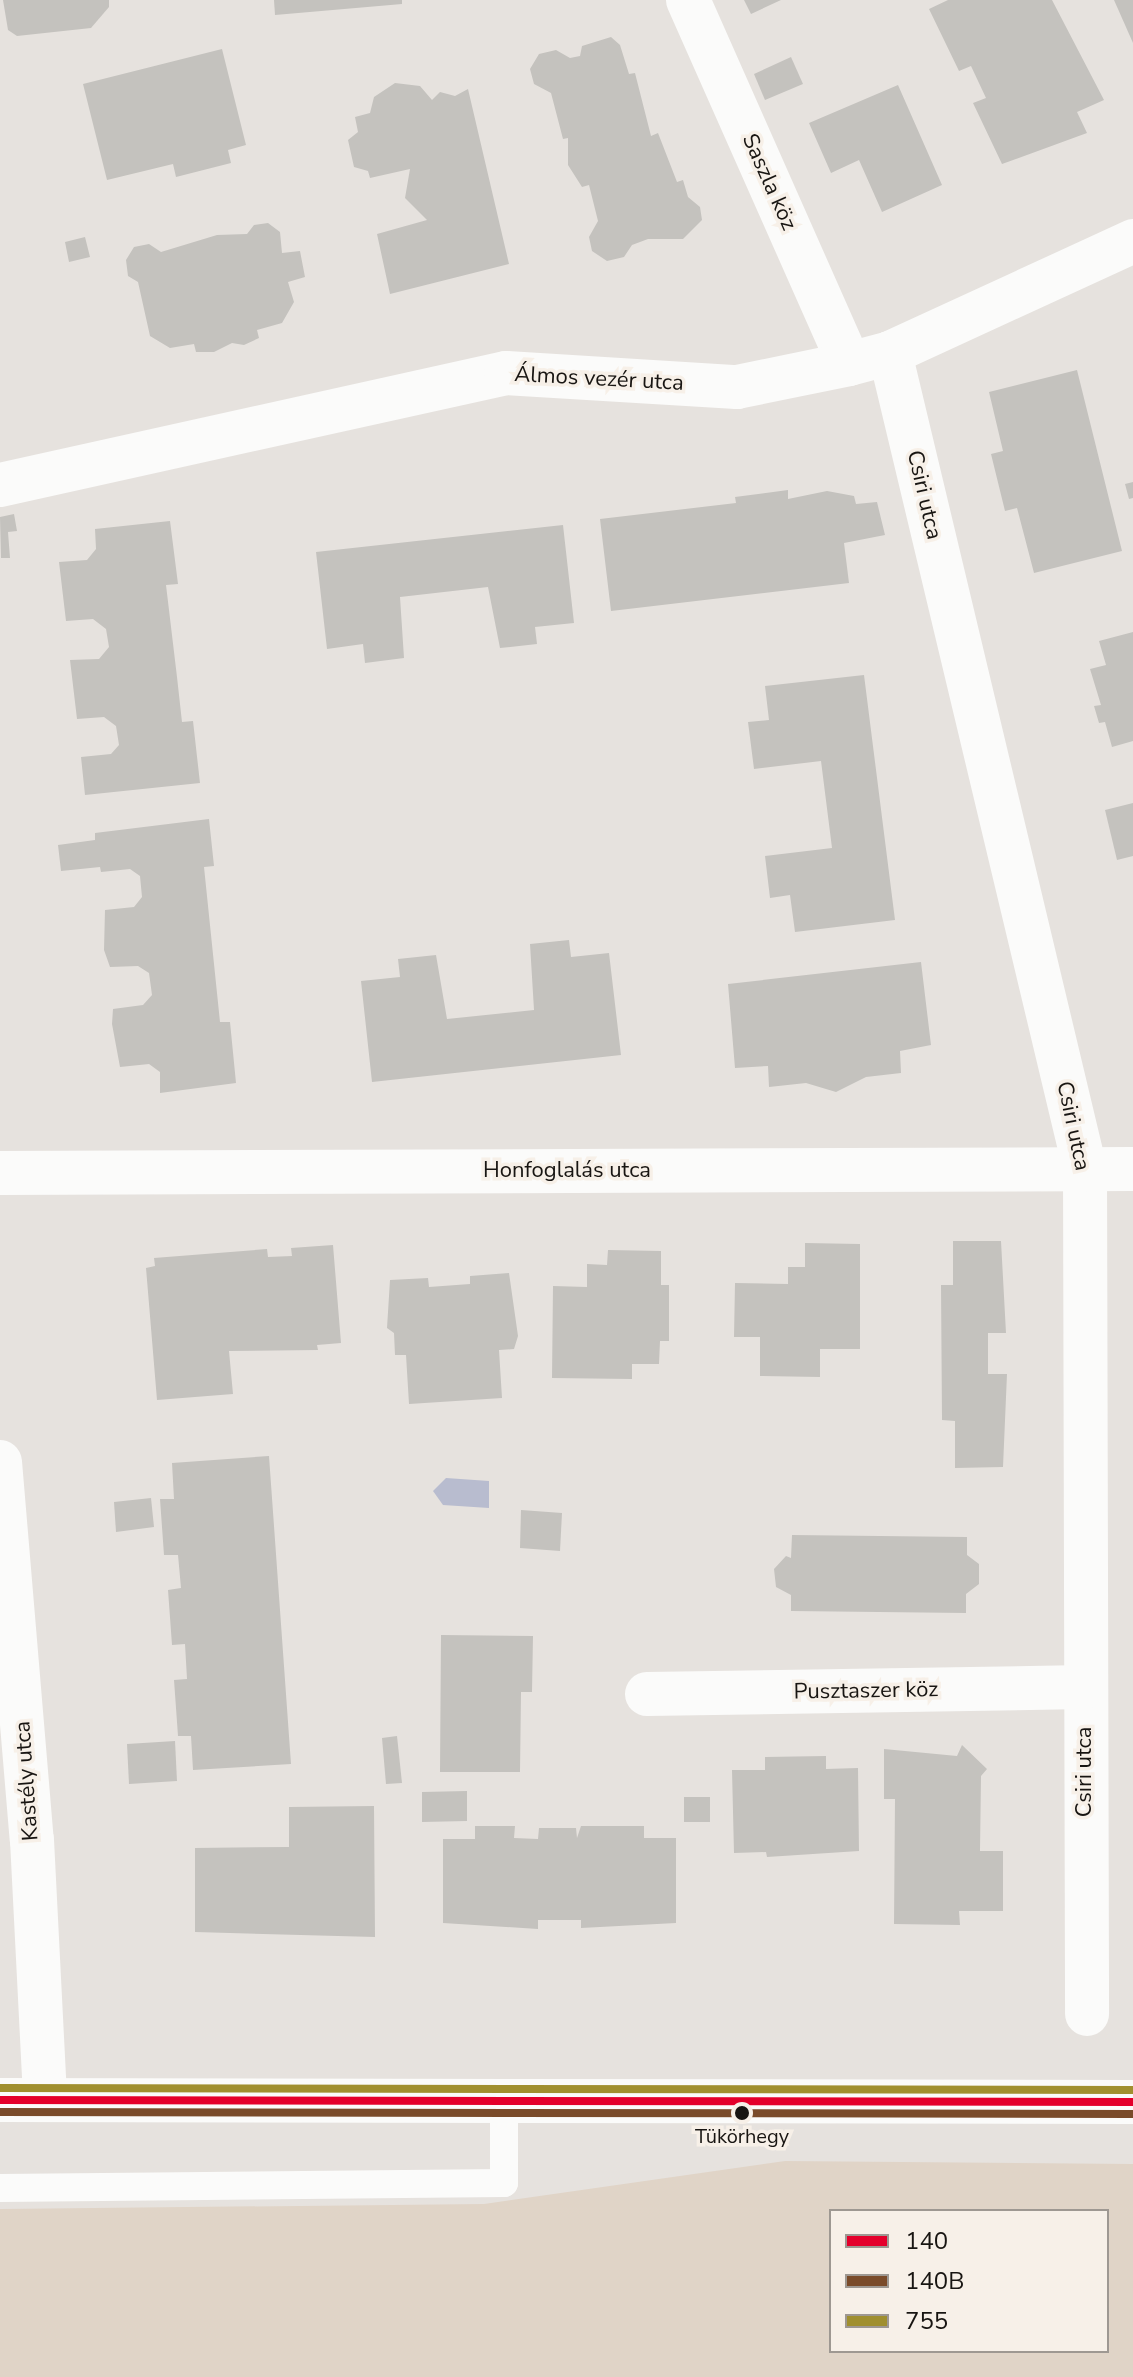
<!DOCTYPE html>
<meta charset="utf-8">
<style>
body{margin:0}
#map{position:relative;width:1133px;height:2377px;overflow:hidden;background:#e6e2de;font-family:"Nunito Sans",sans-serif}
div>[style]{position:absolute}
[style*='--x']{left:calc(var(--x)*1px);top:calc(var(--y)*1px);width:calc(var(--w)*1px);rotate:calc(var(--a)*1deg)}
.green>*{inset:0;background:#e0d4c7}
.water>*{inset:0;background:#b8bccf}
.building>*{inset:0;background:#c4c2be}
.service>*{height:28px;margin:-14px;padding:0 14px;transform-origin:14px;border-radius:14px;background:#fbfbfa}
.minor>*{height:44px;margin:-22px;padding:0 22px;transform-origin:22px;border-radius:22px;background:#fbfbfa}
.secondary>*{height:44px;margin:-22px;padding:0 22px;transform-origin:22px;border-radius:22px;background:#fbfbfa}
.bus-1>*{height:8px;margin:-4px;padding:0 4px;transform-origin:4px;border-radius:4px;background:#e4002b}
.bus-2>*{height:8px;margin:-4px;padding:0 4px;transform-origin:4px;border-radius:4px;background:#7a4b2a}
.bus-3>*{height:8px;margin:-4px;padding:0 4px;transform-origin:4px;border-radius:4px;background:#a08f2f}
.dots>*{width:22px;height:22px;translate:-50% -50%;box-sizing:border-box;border:4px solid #f7f0e8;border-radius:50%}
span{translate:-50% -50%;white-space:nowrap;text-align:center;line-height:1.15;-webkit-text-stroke:7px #f7f0e8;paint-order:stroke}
.bus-label{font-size:20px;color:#181512}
.street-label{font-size:22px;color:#181512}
.legend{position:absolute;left:829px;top:2209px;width:280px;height:144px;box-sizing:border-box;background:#f7f0e8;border:2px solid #9e9892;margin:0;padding:10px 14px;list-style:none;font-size:24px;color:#181512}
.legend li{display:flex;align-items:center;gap:16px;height:40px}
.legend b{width:40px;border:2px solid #9e9892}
</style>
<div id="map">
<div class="green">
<i style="clip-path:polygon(evenodd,785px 2161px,1133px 2164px,1133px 2377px,0 2377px,0 2209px,484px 2204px,785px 2161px,1107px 2211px,1107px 2351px,831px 2351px,831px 2211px,1107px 2211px)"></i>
</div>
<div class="water">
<i style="clip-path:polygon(446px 1478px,489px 1481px,489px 1508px,443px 1505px,433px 1491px)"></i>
</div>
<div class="building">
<i style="clip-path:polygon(3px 0,109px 0,109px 7px,91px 28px,17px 36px,8px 30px)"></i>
<i style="clip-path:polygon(274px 0,402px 0,402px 4px,275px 15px)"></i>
<i style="clip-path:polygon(744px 0,781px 0,751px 14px)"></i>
<i style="clip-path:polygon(948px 0,1052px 0,1104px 100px,1077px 112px,1087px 133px,1002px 164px,973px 103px,986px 98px,971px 66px,959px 71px,929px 9px)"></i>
<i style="clip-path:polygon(1114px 0,1133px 0,1133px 43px)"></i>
<i style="clip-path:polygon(611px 37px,620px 45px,629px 74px,635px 73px,651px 136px,658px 133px,677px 182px,683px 180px,688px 197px,700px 207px,702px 220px,683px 239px,648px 239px,632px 245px,624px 257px,607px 261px,592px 251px,589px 237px,598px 221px,589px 185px,582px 187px,568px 165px,568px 138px,563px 139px,551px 93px,534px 84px,530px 69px,539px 54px,556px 50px,570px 58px,580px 56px,582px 46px)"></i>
<i style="clip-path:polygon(222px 49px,246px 145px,228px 150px,231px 163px,176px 177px,173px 164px,107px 180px,83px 84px)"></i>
<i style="clip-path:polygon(791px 57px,803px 84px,765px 100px,754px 74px)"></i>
<i style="clip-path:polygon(395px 83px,420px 86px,432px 100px,440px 92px,455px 96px,468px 89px,509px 264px,390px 294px,377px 234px,427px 220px,405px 198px,410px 169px,370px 178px,368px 171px,354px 167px,348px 140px,358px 132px,355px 117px,370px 113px,374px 97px)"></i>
<i style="clip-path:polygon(898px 85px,942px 185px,882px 212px,859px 160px,831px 173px,809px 123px)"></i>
<i style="clip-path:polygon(268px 223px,280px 232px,282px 253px,300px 251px,305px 277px,288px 282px,294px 302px,282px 323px,257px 330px,259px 338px,244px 345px,232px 343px,214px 352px,196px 352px,194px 344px,170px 348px,150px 336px,138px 282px,128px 276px,126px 260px,134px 247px,149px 244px,161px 252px,217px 235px,247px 234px,254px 225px)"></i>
<i style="clip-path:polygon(85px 237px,90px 257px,69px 262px,65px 242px)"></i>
<i style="clip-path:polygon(1077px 370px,1122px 551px,1034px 573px,1017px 508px,1005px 511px,991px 454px,1003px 451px,989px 392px)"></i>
<i style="clip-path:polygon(1133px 482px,1133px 498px,1129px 499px,1125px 484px)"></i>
<i style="clip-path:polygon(788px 490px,788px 499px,827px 491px,854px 496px,856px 504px,877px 502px,885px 535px,844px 543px,849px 583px,611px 611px,600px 519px,736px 503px,735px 497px)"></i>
<i style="clip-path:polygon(14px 514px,17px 531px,8px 532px,10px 558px,1px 558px,0 517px)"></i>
<i style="clip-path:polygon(170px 521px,178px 584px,166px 585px,177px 677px,182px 722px,193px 721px,200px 783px,85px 795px,81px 757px,111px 754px,119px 745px,116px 726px,104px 717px,77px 719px,70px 660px,99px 659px,109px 647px,106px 629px,93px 619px,66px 621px,59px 562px,87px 560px,96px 549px,95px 529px)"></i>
<i style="clip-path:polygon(563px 525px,574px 623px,535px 627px,537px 644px,500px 648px,488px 587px,400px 597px,404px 658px,365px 663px,363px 644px,327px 649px,316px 552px)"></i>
<i style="clip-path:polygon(1133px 632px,1133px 741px,1112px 747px,1105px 722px,1099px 723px,1094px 706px,1101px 705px,1090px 669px,1106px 665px,1099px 641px)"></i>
<i style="clip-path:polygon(864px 675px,895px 920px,795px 932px,790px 895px,770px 898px,765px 856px,832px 848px,821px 761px,754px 769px,748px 722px,769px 720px,765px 686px)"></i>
<i style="clip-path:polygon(1133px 803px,1133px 856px,1117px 860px,1105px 810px)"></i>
<i style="clip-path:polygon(209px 819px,214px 866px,204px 867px,220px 1022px,230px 1022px,236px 1083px,160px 1093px,160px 1072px,149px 1064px,120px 1067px,112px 1024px,113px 1009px,143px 1005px,152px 995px,149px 973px,138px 966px,110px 967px,104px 950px,105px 910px,134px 907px,142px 897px,140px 876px,130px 869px,101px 872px,100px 867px,61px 871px,58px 845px,95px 840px,95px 833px)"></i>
<i style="clip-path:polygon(569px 940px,571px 957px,609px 953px,621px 1055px,372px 1082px,361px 981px,400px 977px,398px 959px,436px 955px,447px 1019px,534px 1010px,530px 944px)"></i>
<i style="clip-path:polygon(921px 962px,931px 1045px,900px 1051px,901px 1073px,866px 1077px,836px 1092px,806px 1083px,769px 1087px,768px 1066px,735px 1068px,728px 984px)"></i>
<i style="clip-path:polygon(953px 1241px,1001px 1241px,1006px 1333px,988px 1333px,988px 1374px,1007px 1374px,1003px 1467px,955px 1468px,955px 1421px,942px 1420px,941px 1285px,953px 1285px)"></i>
<i style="clip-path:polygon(805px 1243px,860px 1244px,860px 1349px,820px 1349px,820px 1377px,760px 1376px,760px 1337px,734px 1337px,735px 1283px,788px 1284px,788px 1267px,805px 1267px)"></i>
<i style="clip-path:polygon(333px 1245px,341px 1343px,317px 1345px,318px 1350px,229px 1351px,233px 1394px,157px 1400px,146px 1268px,155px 1266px,154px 1258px,267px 1249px,268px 1257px,292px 1256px,291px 1248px)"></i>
<i style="clip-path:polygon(608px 1250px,661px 1251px,661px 1285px,669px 1285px,669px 1341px,660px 1341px,659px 1364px,632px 1364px,632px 1379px,552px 1378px,553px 1286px,587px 1287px,587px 1264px,607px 1265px)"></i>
<i style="clip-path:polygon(509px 1273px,518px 1336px,514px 1349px,499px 1350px,502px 1398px,409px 1404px,406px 1355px,395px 1355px,394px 1333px,387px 1328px,390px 1280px,428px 1278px,429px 1287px,470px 1284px,470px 1276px)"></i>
<i style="clip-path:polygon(269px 1456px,291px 1764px,193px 1770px,191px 1736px,178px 1736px,174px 1680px,187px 1679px,185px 1644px,172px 1645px,168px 1590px,181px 1588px,178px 1555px,164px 1555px,160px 1499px,174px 1499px,172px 1463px)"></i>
<i style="clip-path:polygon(151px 1498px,154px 1527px,116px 1532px,114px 1502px)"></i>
<i style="clip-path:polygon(521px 1510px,562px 1513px,560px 1551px,520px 1548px)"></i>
<i style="clip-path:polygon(792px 1535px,967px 1537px,967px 1555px,979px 1564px,979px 1584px,966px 1594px,966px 1613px,791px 1611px,791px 1595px,776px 1587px,774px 1569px,786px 1556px,791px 1558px)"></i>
<i style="clip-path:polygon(441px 1635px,533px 1636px,532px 1692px,521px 1692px,520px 1772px,440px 1772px)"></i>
<i style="clip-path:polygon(397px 1736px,402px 1783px,386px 1784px,382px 1738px)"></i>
<i style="clip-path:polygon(175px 1741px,177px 1781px,129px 1784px,127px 1744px)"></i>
<i style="clip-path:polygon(962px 1745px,987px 1769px,981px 1776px,980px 1851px,1003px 1851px,1003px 1911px,959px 1911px,960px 1925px,894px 1924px,895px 1799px,884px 1799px,884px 1749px,957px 1756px)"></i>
<i style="clip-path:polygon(826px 1756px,826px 1769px,858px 1768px,859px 1851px,767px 1857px,766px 1852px,734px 1853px,732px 1770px,765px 1770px,765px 1757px)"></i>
<i style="clip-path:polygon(467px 1791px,467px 1821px,422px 1822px,422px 1792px)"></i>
<i style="clip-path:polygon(684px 1797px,710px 1797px,710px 1822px,684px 1822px)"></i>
<i style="clip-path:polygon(374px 1806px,375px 1937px,195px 1932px,195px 1848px,289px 1847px,289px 1807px)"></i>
<i style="clip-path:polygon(475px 1826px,515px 1826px,514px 1838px,538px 1839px,539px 1828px,576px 1828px,577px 1838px,581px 1826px,644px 1826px,644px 1838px,676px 1838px,676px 1923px,581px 1928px,581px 1920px,538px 1920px,538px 1929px,443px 1923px,443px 1839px,475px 1839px)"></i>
</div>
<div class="service">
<i style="--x:0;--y:2188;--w:504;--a:-0.57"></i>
<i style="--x:504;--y:2183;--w:85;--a:-90"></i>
</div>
<div class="minor">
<i style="--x:688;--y:0;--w:398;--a:66.1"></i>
<i style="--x:890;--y:353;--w:839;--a:76.56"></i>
<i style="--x:1085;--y:1169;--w:845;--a:89.86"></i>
<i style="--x:0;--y:485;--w:518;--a:-12.48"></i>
<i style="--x:506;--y:373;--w:231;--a:3.5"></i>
<i style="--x:737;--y:387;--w:114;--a:-11.6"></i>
<i style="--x:849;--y:364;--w:42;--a:-15"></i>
<i style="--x:890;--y:353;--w:268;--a:-24.7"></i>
<i style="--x:0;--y:1173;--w:1133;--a:-0.2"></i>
<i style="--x:0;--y:1462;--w:379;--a:85.2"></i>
<i style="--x:32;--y:1840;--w:260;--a:87.1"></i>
<i style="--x:647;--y:1694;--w:438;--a:-0.9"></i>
</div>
<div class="secondary">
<i style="--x:0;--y:2100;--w:1133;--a:0.1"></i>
</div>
<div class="bus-1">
<i style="--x:0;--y:2100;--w:1133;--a:0.1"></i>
</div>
<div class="bus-2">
<i style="--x:0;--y:2112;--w:1133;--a:0.1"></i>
</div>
<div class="bus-3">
<i style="--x:0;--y:2088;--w:1133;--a:0.1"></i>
</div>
<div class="dots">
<i style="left:742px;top:2113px;background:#181512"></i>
</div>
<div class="bus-label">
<span style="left:742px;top:2136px">Tükörhegy</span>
</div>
<div class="street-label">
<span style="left:769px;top:182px;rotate:66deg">Saszla köz</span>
<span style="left:599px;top:379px;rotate:3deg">Álmos vezér utca</span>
<span style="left:924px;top:495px;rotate:77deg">Csiri utca</span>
<span style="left:1073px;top:1126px;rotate:78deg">Csiri utca</span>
<span style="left:567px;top:1171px">Honfoglalás utca</span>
<span style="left:866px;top:1691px;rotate:-1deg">Pusztaszer köz</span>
<span style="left:1085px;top:1772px;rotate:-90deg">Csiri utca</span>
<span style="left:27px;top:1781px;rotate:-94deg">Kastély utca</span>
</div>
<ul class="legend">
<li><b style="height:10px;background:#e4002b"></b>140</li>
<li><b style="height:10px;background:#7a4b2a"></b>140B</li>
<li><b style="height:10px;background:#a08f2f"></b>755</li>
</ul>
</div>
